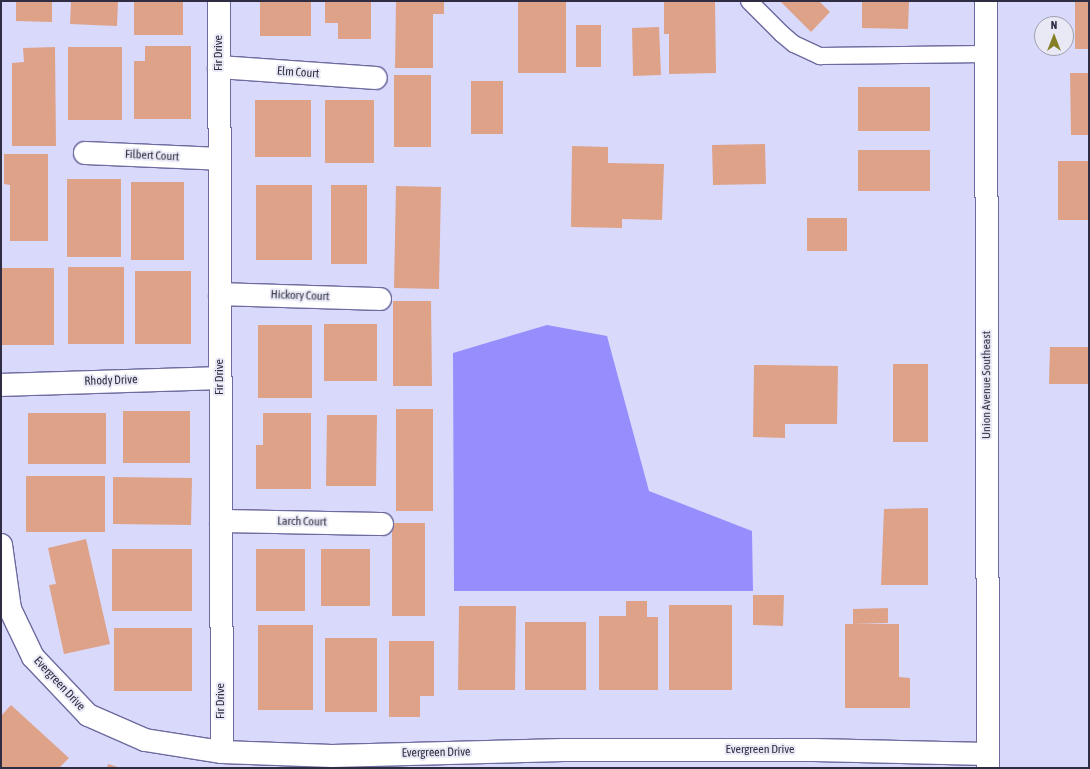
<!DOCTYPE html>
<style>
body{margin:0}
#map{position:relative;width:1090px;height:769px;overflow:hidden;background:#d9d9fc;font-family:"Asap Condensed",sans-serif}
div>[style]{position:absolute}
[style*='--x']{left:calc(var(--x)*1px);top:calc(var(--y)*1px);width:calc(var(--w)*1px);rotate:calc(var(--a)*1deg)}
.forest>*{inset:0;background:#978efe}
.building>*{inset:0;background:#dea288}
.roads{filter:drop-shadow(1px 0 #6d6b9f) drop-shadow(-1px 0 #6d6b9f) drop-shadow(0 1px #6d6b9f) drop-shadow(0 -1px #6d6b9f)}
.service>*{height:16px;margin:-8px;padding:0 8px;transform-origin:8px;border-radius:8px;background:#fff}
.minor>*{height:22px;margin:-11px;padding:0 11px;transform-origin:11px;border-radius:11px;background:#fff}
span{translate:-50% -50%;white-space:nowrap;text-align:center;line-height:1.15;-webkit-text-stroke:4px #e8e9f5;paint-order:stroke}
.street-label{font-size:12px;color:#2e2d43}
.frame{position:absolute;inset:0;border:2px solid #2e2d43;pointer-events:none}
.north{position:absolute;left:1034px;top:16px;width:40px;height:40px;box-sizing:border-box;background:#e8e9f5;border:1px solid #9e9eae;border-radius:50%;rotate:0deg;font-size:11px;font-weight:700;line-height:16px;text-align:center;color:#2e2d43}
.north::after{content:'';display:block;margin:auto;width:14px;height:18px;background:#857e25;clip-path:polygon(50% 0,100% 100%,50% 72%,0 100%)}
</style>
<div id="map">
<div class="forest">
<i style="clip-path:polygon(547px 325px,607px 336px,649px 491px,752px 531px,753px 591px,454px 591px,453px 353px)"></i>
</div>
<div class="building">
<i style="clip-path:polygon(16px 1px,52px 1px,52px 22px,16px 21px)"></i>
<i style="clip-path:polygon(71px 1px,118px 1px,117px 26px,70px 24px)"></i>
<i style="clip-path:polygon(134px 1px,183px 1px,183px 35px,134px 35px)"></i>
<i style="clip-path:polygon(260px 1px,311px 1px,311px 36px,260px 36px)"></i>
<i style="clip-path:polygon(325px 1px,371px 1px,371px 39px,338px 39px,338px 23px,325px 23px)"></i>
<i style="clip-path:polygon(396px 1px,444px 1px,444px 14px,433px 14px,433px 68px,395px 68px)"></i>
<i style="clip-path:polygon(518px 1px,566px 1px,566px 73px,518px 73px)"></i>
<i style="clip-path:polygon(664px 1px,715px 1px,716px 73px,669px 74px,669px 34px,664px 34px)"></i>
<i style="clip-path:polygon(780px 1px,819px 1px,830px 12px,811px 32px)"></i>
<i style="clip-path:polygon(862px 1px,909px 2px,908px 29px,862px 28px)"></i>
<i style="clip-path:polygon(1075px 1px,1089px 1px,1089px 49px,1075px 49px)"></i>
<i style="clip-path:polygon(576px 25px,601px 25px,601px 67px,576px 67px)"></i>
<i style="clip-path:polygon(659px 27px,661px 75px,633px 76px,632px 28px)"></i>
<i style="clip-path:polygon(145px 46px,191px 46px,191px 119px,134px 119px,134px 61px,145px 61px)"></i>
<i style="clip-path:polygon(55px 47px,56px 146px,12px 146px,12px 63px,24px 62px,23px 48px)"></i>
<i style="clip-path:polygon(68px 47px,122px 47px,122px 120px,68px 120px)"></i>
<i style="clip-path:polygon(1070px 73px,1089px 73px,1089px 135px,1071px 135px)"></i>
<i style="clip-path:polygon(394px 75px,431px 75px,431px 147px,394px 147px)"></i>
<i style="clip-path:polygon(471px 81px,503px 81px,503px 134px,471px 134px)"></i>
<i style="clip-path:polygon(858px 87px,930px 87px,930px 131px,858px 131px)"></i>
<i style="clip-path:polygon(255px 100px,311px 100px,311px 157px,255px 157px)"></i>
<i style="clip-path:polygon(325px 100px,374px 100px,374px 163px,325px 163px)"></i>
<i style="clip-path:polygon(765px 144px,766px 184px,713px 185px,712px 145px)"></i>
<i style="clip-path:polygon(572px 146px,608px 147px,608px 163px,664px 164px,662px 220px,622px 219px,622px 228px,571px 227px)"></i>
<i style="clip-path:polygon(858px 150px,930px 150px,930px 191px,858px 191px)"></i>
<i style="clip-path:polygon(4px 154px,48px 154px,48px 241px,10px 241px,10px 185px,4px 184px)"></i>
<i style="clip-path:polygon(1058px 161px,1089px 161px,1089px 220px,1058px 220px)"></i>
<i style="clip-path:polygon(67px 179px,121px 179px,121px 257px,67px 257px)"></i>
<i style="clip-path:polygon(131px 182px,184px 182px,184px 260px,131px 260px)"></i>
<i style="clip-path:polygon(256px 185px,312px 185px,312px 260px,256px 260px)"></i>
<i style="clip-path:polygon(331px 185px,367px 185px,367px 264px,331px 264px)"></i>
<i style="clip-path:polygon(396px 186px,441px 187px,439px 289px,394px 288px)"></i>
<i style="clip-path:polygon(807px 218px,847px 218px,847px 251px,807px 251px)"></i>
<i style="clip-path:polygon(68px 267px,124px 267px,124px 344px,68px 344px)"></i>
<i style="clip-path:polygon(1px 268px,54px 268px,54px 345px,1px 345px)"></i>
<i style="clip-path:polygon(135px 271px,191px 271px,191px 344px,135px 344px)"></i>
<i style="clip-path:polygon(393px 301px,431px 301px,432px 386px,393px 386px)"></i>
<i style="clip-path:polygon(324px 324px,377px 324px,377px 381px,324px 381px)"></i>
<i style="clip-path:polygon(258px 325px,312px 325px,312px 398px,258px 398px)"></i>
<i style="clip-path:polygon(1050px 347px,1089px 347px,1089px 384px,1049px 384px)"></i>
<i style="clip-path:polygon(893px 364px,928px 364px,928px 442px,893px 442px)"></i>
<i style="clip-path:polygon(754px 365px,838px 366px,837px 424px,785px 424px,785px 438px,753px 437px)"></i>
<i style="clip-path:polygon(396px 409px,433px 409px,433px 511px,396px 511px)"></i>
<i style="clip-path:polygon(123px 411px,190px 411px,190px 463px,123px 463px)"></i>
<i style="clip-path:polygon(28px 413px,106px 413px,106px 464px,28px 464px)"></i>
<i style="clip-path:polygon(263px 413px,311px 413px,311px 489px,256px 489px,256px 445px,263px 445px)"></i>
<i style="clip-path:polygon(327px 415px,377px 415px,376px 486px,326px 486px)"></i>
<i style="clip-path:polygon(26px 476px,105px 476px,105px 532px,26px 532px)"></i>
<i style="clip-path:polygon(113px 477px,192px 478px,191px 525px,113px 524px)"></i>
<i style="clip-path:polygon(928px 508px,928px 585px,881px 585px,884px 509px)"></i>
<i style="clip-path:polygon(392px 523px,425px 523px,425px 616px,392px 616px)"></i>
<i style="clip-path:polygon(86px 539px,110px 644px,64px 654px,49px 585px,56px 584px,48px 548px)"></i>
<i style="clip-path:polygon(112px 549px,192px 549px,192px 611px,112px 611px)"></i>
<i style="clip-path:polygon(256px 549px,305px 549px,305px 611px,256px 611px)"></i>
<i style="clip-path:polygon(321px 549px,370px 549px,370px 606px,321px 606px)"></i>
<i style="clip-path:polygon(753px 595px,784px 595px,783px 626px,753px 625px)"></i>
<i style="clip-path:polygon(626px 601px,647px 601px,647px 617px,658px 617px,658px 690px,599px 690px,599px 616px,626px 616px)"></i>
<i style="clip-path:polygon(669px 605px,732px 605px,732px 690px,669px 690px)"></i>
<i style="clip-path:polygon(459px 606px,516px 606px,515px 690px,458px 690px)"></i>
<i style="clip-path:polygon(888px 608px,888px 623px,853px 624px,853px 609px)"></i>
<i style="clip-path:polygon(525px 622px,586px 622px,586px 690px,525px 690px)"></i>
<i style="clip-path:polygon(845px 624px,899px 624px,899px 677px,910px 678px,910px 708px,845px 708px)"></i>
<i style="clip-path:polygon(258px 625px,313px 625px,313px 710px,258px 710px)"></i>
<i style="clip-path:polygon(114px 628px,192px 628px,192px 691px,114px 691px)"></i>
<i style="clip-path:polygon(325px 638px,377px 638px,377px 712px,325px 712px)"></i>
<i style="clip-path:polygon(389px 641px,434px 641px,434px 696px,420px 696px,420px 717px,389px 717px)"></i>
<i style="clip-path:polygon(11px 705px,69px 758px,59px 768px,1px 768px,1px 716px)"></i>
<i style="clip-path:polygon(108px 764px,121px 768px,107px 768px)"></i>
</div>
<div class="roads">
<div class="service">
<i style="--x:749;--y:1;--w:47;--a:45"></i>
<i style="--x:782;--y:34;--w:16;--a:40"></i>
<i style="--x:794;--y:44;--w:29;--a:25"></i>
<i style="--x:820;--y:56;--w:166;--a:-0.7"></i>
</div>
<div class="minor">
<i style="--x:219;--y:1;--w:751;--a:89.77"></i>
<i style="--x:986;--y:1;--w:767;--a:89.85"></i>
<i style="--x:219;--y:67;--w:157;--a:4"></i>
<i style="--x:85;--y:153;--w:135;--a:2.5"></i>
<i style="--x:220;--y:294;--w:160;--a:1.8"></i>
<i style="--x:1;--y:385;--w:219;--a:-1.8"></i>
<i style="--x:221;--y:521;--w:161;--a:1.1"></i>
<i style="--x:1;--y:545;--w:65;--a:82"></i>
<i style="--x:10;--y:609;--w:53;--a:64.4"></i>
<i style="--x:33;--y:657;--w:80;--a:46.5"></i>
<i style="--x:88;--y:715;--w:62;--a:23.7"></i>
<i style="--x:145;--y:740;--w:78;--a:8.9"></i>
<i style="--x:222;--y:752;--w:110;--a:2.1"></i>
<i style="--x:332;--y:756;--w:232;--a:-1.5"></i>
<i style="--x:564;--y:750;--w:250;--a:0"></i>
<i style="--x:814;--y:750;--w:173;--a:1.3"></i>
</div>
</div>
<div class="street-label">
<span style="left:219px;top:53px;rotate:-90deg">Fir Drive</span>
<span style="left:298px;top:73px;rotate:4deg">Elm Court</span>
<span style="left:152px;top:156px;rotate:3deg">Filbert Court</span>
<span style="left:300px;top:296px;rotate:2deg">Hickory Court</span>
<span style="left:220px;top:377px;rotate:-90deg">Fir Drive</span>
<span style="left:111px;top:381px;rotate:-2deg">Rhody Drive</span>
<span style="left:987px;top:385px;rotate:-90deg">Union Avenue Southeast</span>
<span style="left:302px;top:522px;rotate:1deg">Larch Court</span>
<span style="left:59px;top:684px;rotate:47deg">Evergreen Drive</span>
<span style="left:221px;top:701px;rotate:-90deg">Fir Drive</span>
<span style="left:760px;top:750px">Evergreen Drive</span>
<span style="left:436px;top:753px;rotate:-1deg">Evergreen Drive</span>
</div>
<div class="frame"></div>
<div class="north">N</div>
</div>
